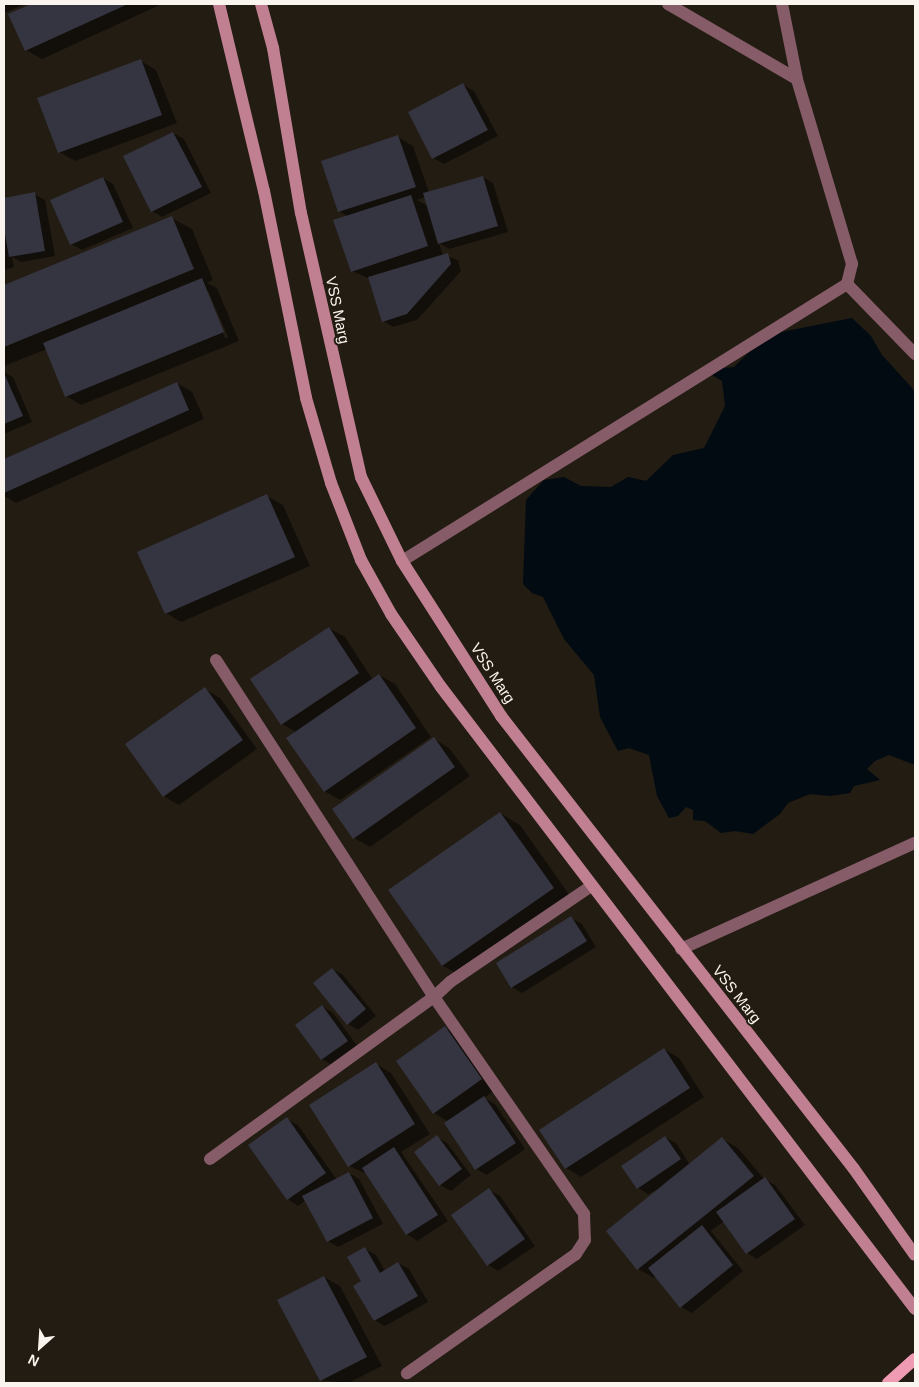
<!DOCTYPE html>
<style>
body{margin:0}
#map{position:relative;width:919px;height:1387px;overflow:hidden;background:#231c12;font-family:Helvetica,sans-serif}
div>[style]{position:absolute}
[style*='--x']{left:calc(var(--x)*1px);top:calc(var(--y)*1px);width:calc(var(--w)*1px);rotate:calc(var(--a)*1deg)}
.water>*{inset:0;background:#020a12}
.shadow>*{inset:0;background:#0007}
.building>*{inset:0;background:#353541}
.minor>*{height:12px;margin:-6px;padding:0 6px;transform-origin:6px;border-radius:6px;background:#855c68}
.secondary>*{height:12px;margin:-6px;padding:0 6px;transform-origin:6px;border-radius:6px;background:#c08092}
.primary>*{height:12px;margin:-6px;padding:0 6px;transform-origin:6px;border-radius:6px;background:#ef9bb4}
span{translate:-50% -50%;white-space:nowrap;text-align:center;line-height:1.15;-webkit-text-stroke:4px #231c12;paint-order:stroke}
.street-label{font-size:15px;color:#f9f4ed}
.frame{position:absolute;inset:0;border:5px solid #f9f4ed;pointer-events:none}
.north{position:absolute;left:15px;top:1322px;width:50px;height:50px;-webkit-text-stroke:4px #231c12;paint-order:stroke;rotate:206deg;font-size:14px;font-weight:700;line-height:20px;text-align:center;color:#f9f4ed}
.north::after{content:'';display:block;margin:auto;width:18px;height:22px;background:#f9f4ed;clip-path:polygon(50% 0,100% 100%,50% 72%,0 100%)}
</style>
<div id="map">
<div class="water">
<i style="clip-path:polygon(852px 318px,871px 336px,882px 355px,913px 389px,915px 395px,915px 765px,889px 755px,875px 761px,867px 769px,880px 780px,854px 786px,850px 793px,830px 796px,810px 794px,788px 803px,780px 814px,753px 834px,735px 831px,721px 833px,705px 821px,693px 820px,693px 810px,686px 807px,678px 816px,669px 818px,657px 796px,649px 755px,629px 748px,618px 751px,600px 717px,594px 675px,564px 639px,543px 597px,532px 593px,523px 584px,526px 500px,544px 480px,564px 477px,581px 486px,611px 487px,628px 477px,646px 481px,673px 455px,704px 448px,725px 406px,722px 381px,704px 370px,734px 367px,766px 335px)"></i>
</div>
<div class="shadow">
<i style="clip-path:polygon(4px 4px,25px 4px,4px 13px)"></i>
<i style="clip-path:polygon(34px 4px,162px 4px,42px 59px,26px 50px,10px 15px)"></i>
<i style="clip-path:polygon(141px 61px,156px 70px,177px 123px,75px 161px,59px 152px)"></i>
<i style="clip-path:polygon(463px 85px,474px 91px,498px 136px,444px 164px,433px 158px)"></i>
<i style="clip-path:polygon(173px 133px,184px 139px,211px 193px,162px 217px,152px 211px)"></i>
<i style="clip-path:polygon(evenodd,398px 137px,413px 146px,429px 192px,483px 177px,493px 183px,508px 232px,449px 249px,439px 243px,443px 255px,458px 260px,461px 271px,417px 320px,393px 327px,383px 321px,370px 279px,352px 271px,348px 217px,339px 211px,398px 137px,425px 197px,428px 206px,417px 200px,425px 197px)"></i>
<i style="clip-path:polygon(103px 178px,113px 184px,133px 228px,82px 250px,71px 244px)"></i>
<i style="clip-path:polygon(34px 194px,45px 200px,55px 256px,21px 262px,12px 257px,14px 267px,4px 270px,4px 199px)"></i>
<i style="clip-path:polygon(evenodd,172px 218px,192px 229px,213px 280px,207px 283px,217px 288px,239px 341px,81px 405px,66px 396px,47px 349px,4px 366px,4px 286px,172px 218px,206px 291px,208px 291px,228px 337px,225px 338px,206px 291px)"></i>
<i style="clip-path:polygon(4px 372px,13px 377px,32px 422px,4px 434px)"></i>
<i style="clip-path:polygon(177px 383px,192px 392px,204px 419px,16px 503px,4px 496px,4px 460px)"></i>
<i style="clip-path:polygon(267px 496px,283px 505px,310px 566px,181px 622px,166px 613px)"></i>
<i style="clip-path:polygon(329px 628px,345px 637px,373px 680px,379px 675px,395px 684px,431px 737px,340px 800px,324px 791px,296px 732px,282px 724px)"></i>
<i style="clip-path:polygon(205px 689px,220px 698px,257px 749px,179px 805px,163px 796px)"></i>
<i style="clip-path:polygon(434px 739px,449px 748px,470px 776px,370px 847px,354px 838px)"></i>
<i style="clip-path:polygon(500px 813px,520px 825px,573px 900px,463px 977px,443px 966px,390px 890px)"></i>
<i style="clip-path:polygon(571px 918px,582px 924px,596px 947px,522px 993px,512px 987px)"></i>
<i style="clip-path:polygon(332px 969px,343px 975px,376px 1016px,358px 1030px,348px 1024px)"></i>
<i style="clip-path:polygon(322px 1006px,333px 1013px,358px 1047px,332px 1065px,322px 1059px)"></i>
<i style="clip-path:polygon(445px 1028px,461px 1037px,497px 1088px,484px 1098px,495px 1104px,525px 1149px,487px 1175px,476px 1169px,449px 1122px,434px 1113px)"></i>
<i style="clip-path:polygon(664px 1049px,679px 1058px,704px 1097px,581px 1177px,566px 1168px)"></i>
<i style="clip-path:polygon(376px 1064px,391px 1073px,430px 1134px,401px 1152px,448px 1221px,417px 1241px,407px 1234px,367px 1174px,349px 1166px)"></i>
<i style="clip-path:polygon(287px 1119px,298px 1125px,337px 1180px,349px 1173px,359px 1179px,383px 1224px,338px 1247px,328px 1241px,306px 1200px,298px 1206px,288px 1199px)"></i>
<i style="clip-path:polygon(437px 1137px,447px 1143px,471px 1175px,451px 1191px,440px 1185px)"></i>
<i style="clip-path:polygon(665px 1137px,676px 1143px,690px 1165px,722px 1139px,738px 1148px,764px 1179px,775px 1185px,805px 1225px,757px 1259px,747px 1253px,724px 1221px,711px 1231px,743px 1271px,692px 1313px,681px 1307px,656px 1276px,654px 1278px,638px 1269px,663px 1187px,648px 1194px,638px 1188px)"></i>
<i style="clip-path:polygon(489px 1190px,500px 1196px,535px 1246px,498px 1271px,488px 1265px)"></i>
<i style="clip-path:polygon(365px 1249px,376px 1255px,385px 1271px,398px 1263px,409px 1269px,428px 1302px,385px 1326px,374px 1320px,363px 1282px)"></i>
<i style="clip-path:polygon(324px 1277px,340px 1286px,382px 1366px,348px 1383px,321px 1380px)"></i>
</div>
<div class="building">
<i style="clip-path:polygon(31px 4px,128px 4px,25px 51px,8px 14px)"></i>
<i style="clip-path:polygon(141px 59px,162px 115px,58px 153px,37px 98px)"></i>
<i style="clip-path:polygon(463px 83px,488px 130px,432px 159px,408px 112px)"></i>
<i style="clip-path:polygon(173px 132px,202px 187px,151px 212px,123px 156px)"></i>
<i style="clip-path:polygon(398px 135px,416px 187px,338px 212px,321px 161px)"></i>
<i style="clip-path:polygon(483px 176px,498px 226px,438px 244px,423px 193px)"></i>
<i style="clip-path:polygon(103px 177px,123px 222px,70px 245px,50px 200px)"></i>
<i style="clip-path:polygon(35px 192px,45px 251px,9px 257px,4px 229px,4px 198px)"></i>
<i style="clip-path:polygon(411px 195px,428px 246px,351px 272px,333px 220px)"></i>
<i style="clip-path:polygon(172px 216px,194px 269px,4px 347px,4px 285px)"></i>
<i style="clip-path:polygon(448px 253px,451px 264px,407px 314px,382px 322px,368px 277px)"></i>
<i style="clip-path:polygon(202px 278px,224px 332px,65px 397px,43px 343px)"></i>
<i style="clip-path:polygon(4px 373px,23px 416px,4px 424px)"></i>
<i style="clip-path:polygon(177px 382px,189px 410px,4px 493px,4px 459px)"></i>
<i style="clip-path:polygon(267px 494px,295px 557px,165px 614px,137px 552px)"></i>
<i style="clip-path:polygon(329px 627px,359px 673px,281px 725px,250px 679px)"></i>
<i style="clip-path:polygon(379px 674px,416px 728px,324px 792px,286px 738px)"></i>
<i style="clip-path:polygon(205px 687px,243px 740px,163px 797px,125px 744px)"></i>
<i style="clip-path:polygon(434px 737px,455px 767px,353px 839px,332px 809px)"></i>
<i style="clip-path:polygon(500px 812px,554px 888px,442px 966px,388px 890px)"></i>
<i style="clip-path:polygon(571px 916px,587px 941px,511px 988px,496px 963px)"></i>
<i style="clip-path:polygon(332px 968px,366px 1009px,347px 1025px,313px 983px)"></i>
<i style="clip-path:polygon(322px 1005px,348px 1041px,321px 1060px,295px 1025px)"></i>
<i style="clip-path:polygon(445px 1026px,482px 1079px,433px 1114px,396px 1061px)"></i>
<i style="clip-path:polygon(664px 1048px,690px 1088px,565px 1169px,539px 1130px)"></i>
<i style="clip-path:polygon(376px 1062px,415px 1124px,348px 1167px,309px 1105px)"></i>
<i style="clip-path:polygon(484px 1096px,516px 1143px,475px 1170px,444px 1123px)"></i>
<i style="clip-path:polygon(287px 1117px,326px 1173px,287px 1200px,248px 1145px)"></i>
<i style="clip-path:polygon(437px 1135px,462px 1169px,439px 1186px,414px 1152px)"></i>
<i style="clip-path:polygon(665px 1136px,681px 1159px,637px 1189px,621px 1166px)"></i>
<i style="clip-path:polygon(722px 1137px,754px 1176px,637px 1270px,606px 1231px)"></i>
<i style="clip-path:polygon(394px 1147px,438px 1215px,406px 1235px,362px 1168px)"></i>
<i style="clip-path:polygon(349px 1172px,373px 1218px,327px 1242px,302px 1196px)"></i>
<i style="clip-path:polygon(765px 1177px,795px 1219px,746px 1254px,716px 1212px)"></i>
<i style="clip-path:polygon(489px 1188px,525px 1239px,487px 1266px,451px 1215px)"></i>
<i style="clip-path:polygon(702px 1225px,733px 1265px,680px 1308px,648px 1268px)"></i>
<i style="clip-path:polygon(365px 1247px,380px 1273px,398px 1262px,418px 1296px,374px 1321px,353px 1286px,361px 1281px,347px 1257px)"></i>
<i style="clip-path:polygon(324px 1276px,367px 1357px,320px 1381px,277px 1300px)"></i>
</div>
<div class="minor">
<i style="--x:668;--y:4;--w:149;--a:30.2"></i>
<i style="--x:847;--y:284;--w:98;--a:45.8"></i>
<i style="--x:402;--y:561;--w:524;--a:-31.9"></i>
<i style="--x:847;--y:284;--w:21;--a:-76"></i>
<i style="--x:852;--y:264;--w:193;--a:-106.6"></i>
<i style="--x:797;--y:79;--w:76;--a:-101.3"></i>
<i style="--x:216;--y:660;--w:401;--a:57.1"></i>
<i style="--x:434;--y:997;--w:264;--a:55.3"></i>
<i style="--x:584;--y:1214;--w:26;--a:88"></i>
<i style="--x:585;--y:1240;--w:17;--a:123"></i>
<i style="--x:576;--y:1254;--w:207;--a:144.8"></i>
<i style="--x:681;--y:949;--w:257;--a:-24.4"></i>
<i style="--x:210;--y:1159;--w:276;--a:-35.9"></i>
<i style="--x:434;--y:997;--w:22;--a:-43"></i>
<i style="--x:450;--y:982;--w:171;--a:-34.2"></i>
</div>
<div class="secondary">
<i style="--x:219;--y:4;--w:192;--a:76.5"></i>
<i style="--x:264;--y:191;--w:211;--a:78.5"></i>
<i style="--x:306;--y:398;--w:89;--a:73.6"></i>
<i style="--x:331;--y:483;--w:83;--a:68.7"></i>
<i style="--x:361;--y:560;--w:62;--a:60.9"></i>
<i style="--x:391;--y:614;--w:88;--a:55.6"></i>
<i style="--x:441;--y:687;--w:782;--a:52.69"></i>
<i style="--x:261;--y:4;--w:46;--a:74.7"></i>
<i style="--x:273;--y:48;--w:167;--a:80.4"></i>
<i style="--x:301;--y:213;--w:271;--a:77.2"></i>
<i style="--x:361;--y:477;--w:93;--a:64"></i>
<i style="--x:402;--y:561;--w:184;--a:57.4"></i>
<i style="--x:501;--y:716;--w:574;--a:52.07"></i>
<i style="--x:854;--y:1169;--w:105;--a:54.7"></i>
</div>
<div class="primary">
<i style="--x:888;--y:1383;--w:36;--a:-42"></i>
</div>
<div class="street-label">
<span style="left:338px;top:310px;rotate:78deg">VSS Marg</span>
<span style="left:493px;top:673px;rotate:57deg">VSS Marg</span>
<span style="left:737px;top:994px;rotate:52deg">VSS Marg</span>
</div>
<div class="frame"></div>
<div class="north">N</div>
</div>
